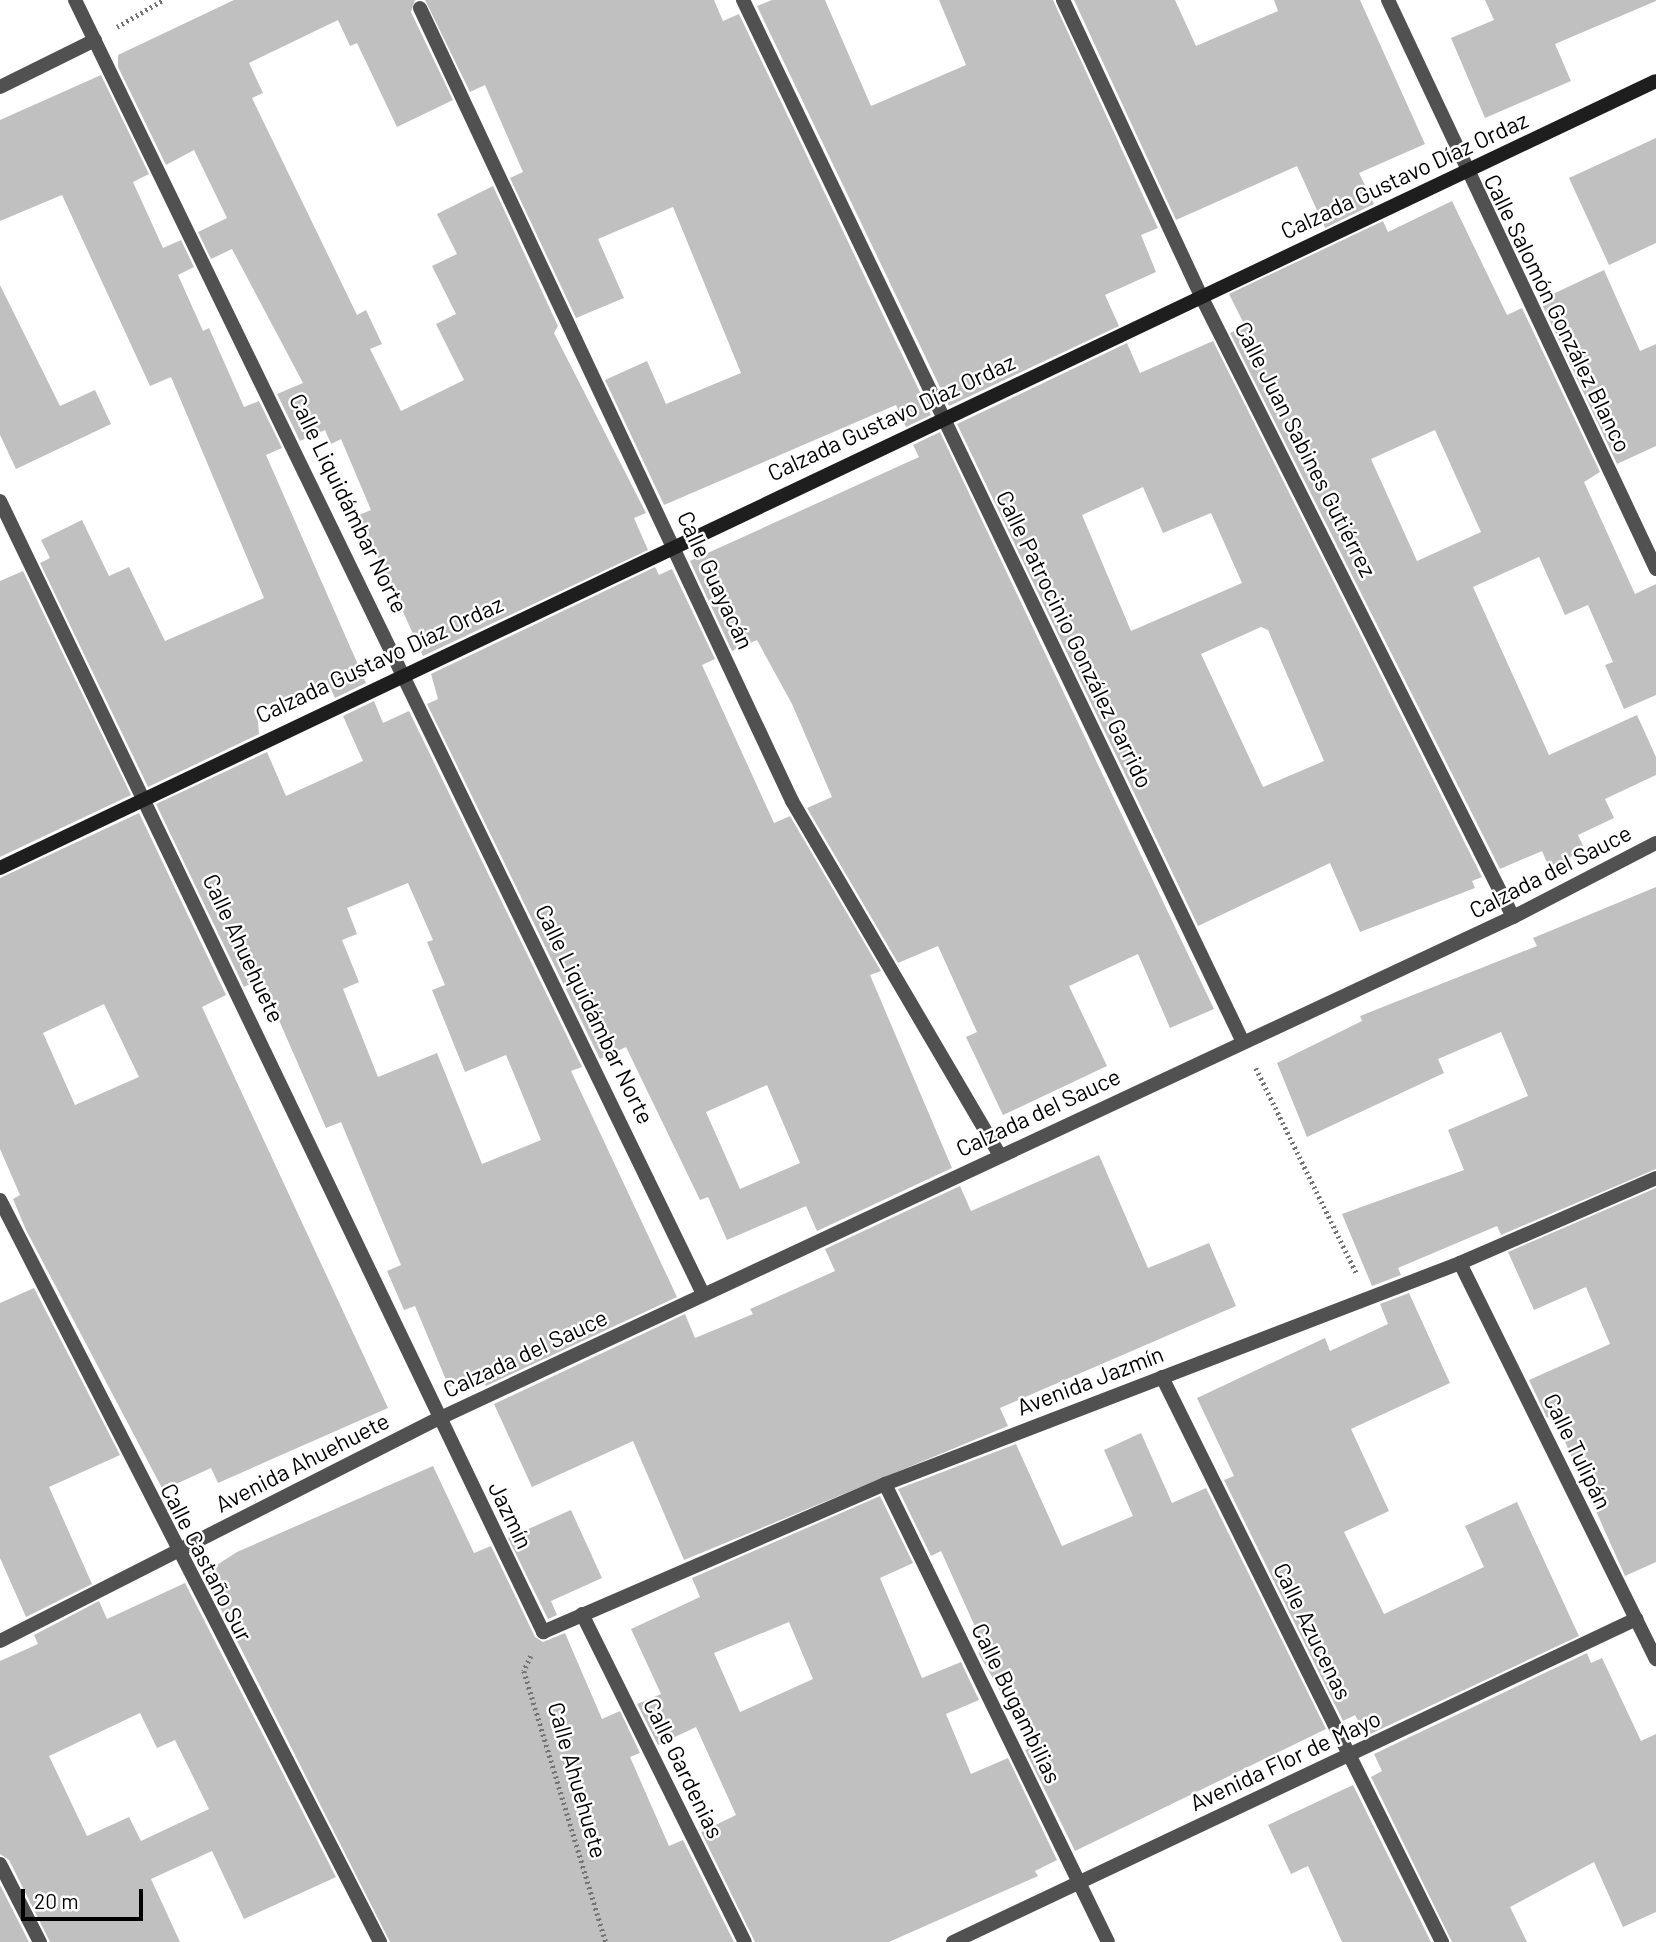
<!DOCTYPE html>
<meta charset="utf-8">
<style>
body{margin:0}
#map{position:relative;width:1656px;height:1942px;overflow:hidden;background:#fff;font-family:Barlow,sans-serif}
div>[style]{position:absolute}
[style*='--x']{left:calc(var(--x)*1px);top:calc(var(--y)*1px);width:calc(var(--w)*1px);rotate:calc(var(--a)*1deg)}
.building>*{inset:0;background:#c0c0c0}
.path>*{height:4.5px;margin-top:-2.25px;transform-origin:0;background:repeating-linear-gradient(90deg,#737373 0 2px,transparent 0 5.5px)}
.street>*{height:14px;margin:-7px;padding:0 7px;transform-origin:7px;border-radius:7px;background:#515151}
.secondary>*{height:14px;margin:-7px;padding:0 7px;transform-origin:7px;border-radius:7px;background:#1e1e1e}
span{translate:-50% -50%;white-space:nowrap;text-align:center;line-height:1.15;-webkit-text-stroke:5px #fff;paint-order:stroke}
.street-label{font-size:23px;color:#000}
.scale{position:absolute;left:21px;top:1889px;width:122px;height:32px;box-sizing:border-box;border:4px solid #000;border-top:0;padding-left:9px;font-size:21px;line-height:24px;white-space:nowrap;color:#000;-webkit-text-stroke:5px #fff;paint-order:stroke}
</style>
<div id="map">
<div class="building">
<i style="clip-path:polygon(234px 0,415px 0,411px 12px,453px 100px,397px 127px,357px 43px,350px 46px,338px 20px,249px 63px,263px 93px,252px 98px,357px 315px,366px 310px,382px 344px,370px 349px,401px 411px,464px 380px,436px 324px,456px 314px,432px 266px,457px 254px,437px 214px,493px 186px,558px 326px,554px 333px,646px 513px,634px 518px,648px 550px,423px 656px,359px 515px,371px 510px,341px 439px,331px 444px,325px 430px,300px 441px,277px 394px,303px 383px,232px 249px,211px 259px,198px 232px,227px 218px,194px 150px,166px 165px,118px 67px,118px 55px)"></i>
<i style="clip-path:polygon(425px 0,714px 0,723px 21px,739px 14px,931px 415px,906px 427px,896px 405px,664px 505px,605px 380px,647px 361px,666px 404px,741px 373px,673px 207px,598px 239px,624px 298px,576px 318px,510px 178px,523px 172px,485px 85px,470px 92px)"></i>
<i style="clip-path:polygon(772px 0,825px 0,871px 106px,966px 65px,939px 0,1053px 0,1158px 228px,1141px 235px,1156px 272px,1105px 295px,1119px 326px,949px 406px,757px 6px)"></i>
<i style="clip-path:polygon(1074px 0,1175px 0,1196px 46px,1278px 11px,1274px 0,1360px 0,1425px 144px,1359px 173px,1374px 204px,1325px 228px,1297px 166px,1176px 220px)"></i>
<i style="clip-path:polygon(1485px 0,1656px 0,1656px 1px,1555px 44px,1571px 81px,1485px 118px,1451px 38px,1494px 20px)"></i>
<i style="clip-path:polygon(101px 75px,149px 174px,133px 182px,163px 248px,181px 240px,194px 267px,178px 275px,203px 331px,209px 328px,244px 407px,259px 401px,282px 448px,266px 455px,366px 683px,335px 698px,327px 680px,257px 709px,259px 734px,148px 787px,40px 563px,50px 558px,41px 540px,82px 520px,109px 576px,129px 567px,165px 641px,264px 598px,171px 377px,150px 386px,62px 195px,0 221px,0 120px)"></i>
<i style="clip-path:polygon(1656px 138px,1656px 243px,1609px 265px,1569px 178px)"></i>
<i style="clip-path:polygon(evenodd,1452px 201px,1507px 315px,1522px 308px,1600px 472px,1584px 482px,1635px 594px,1656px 584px,1656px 695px,1624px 709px,1605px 665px,1613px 662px,1588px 605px,1565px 615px,1539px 557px,1473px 587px,1549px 755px,1637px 715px,1656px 757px,1656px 775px,1605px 799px,1614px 818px,1578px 835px,1585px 850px,1549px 867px,1542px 851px,1500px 869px,1230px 333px,1245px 326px,1229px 294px,1383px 221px,1388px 232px,1452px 201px,1435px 430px,1481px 532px,1417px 561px,1371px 459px,1435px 430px)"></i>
<i style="clip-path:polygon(1604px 270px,1640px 351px,1656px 344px,1656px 446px,1617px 464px,1540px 300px)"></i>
<i style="clip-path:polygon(0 285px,60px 406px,95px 390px,111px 424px,16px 469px,0 435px)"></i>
<i style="clip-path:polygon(evenodd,1213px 341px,1482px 877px,1472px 881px,1475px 888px,1360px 932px,1330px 863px,1198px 926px,957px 424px,1127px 343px,1140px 373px,1213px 341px,1143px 487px,1163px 533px,1211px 513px,1242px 583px,1131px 631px,1082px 515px,1143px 487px,1213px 341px,1261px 627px,1268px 630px,1324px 761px,1263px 787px,1201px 654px,1261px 627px)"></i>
<i style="clip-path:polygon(940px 432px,1214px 1009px,1170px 1028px,1138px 954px,1069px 986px,1107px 1066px,1003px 1115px,966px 1037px,977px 1032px,938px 946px,898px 963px,807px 808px,832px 797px,792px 704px,757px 640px,732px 651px,690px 561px,919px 457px,913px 445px)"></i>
<i style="clip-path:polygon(evenodd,655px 567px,659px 575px,672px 569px,715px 659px,702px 665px,774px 823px,790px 816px,881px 971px,870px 975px,952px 1168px,817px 1231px,806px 1206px,727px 1240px,708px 1197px,700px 1200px,626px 1047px,600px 1059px,427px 704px,438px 699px,431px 674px,655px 567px,767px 1085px,800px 1163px,740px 1189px,706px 1112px,767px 1085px)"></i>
<i style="clip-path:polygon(23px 571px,131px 795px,0 857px,0 581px)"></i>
<i style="clip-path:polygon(evenodd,374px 701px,383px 723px,409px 711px,582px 1067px,571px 1071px,677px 1297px,486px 1386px,480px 1374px,449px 1387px,415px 1306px,404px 1310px,387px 1271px,401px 1265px,341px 1122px,326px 1128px,261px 979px,244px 987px,156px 804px,267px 752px,286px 796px,363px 761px,343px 716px,374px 701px,408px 883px,433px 940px,427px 942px,445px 985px,432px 990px,465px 1072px,506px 1055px,541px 1140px,482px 1164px,437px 1053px,378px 1077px,343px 989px,359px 982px,342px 940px,357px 934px,347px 908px,408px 883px)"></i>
<i style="clip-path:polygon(evenodd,139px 813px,226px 995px,202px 1007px,388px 1408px,218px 1483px,211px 1468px,163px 1490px,26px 1230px,13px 1199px,20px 1195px,0 1149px,0 878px,139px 813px,104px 1004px,139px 1077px,75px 1105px,43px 1033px,104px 1004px)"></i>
<i style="clip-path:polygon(1656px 887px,1656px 1169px,1501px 1235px,1497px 1226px,1398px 1268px,1401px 1275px,1372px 1286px,1342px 1214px,1464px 1170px,1448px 1130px,1528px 1096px,1501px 1032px,1438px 1059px,1444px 1073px,1307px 1137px,1277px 1063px,1362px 1021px,1360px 1016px,1537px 946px,1533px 938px)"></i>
<i style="clip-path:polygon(1099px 1155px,1148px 1268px,1209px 1243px,1236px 1306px,1000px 1408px,1008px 1426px,684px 1560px,633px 1441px,532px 1487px,494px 1404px,685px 1314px,695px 1338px,753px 1314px,750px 1309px,835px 1271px,825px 1249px,960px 1186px,971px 1211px)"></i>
<i style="clip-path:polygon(1656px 1188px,1656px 1562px,1625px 1576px,1553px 1415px,1547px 1418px,1529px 1380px,1610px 1344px,1586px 1287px,1534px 1310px,1508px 1252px)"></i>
<i style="clip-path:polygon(34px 1288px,120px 1455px,49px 1487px,92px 1584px,26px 1617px,0 1558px,0 1303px)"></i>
<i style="clip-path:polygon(1409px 1293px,1450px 1383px,1351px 1429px,1389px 1511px,1344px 1532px,1384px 1614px,1484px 1567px,1465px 1526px,1517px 1502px,1579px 1636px,1366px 1736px,1355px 1715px,1343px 1721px,1224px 1480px,1234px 1476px,1197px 1398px,1325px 1338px,1330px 1351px,1388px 1324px,1380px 1304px)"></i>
<i style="clip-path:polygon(1141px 1433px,1172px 1503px,1206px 1488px,1326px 1729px,1075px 1851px,1025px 1750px,1032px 1747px,979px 1654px,981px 1640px,941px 1551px,931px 1556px,898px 1489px,1016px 1444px,1062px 1546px,1133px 1516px,1104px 1450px)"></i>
<i style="clip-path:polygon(433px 1466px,474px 1553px,491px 1546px,535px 1637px,543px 1642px,565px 1633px,602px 1719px,620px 1711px,640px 1753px,630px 1757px,669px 1846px,683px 1840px,734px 1942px,390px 1942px,203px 1574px,237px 1552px)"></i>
<i style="clip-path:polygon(evenodd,880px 1496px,913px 1563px,880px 1578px,922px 1678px,961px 1662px,979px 1700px,946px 1714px,971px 1774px,1008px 1758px,1057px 1860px,1035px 1871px,1038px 1876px,889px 1942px,755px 1942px,701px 1832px,736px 1815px,696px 1727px,658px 1745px,637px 1704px,661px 1694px,631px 1629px,700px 1597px,692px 1578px,880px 1496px,789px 1622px,813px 1679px,740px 1712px,714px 1653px,789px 1622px)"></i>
<i style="clip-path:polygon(571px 1510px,602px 1578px,551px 1601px,557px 1615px,548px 1619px,508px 1538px)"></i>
<i style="clip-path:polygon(evenodd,185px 1583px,336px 1877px,244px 1919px,212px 1851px,151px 1879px,180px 1942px,50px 1942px,9px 1860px,0 1854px,0 1661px,38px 1644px,34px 1635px,99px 1601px,107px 1619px,185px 1583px,140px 1713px,157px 1748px,175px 1740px,209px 1809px,141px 1841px,129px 1817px,87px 1836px,49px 1756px,140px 1713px)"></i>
<i style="clip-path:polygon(1587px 1653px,1591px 1663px,1602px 1658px,1641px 1741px,1656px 1734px,1656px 1912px,1623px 1927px,1594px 1862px,1510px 1907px,1527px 1942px,1452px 1942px,1371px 1777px,1382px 1771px,1374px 1754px)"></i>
<i style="clip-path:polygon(1353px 1785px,1431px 1942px,1342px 1942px,1308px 1866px,1291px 1874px,1268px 1825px)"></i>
<i style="clip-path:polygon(0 1885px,29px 1942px,0 1942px)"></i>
</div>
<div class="path">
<i style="--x:117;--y:27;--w:53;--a:-30.4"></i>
<i style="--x:1256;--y:1068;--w:229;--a:63.9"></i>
<i style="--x:531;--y:1656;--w:17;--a:115"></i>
<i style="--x:524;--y:1671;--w:283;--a:73.2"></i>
</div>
<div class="street">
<i style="--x:75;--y:0;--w:1438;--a:64.11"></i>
<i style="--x:743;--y:0;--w:1156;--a:64.37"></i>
<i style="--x:1063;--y:0;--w:327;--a:65"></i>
<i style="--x:1201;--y:296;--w:695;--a:63.32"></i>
<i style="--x:1388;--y:0;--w:629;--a:64.78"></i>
<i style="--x:420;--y:8;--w:876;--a:64.87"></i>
<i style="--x:792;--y:801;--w:411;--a:59.6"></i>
<i style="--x:0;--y:87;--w:106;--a:-26.3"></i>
<i style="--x:0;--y:501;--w:1255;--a:64.35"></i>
<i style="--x:543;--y:1632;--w:373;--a:-23.4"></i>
<i style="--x:885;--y:1484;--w:616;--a:-21.02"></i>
<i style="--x:1460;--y:1263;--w:214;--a:-23.4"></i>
<i style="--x:0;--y:1200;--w:834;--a:62.88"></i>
<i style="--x:1460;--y:1263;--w:442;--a:63.7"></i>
<i style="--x:1162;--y:1377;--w:631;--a:63.64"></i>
<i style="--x:885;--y:1484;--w:509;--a:64.04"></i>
<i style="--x:582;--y:1614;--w:366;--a:63.6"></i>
<i style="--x:0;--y:1641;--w:491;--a:-26.9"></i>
<i style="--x:438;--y:1419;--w:1186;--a:-25.03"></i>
<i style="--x:1513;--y:917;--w:161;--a:-27.4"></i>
<i style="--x:0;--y:1864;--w:88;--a:62.9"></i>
<i style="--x:953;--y:1942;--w:756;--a:-25.31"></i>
</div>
<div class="secondary">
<i style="--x:0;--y:868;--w:1833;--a:-25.42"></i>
</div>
<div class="street-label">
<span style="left:1404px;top:175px;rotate:-25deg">Calzada Gustavo Díaz Ordaz</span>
<span style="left:1558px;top:313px;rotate:64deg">Calle Salomón González Blanco</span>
<span style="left:891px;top:417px;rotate:-25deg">Calzada Gustavo Díaz Ordaz</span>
<span style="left:1306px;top:449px;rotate:63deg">Calle Juan Sabines Gutiérrez</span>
<span style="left:349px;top:503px;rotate:64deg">Calle Liquidámbar Norte</span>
<span style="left:716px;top:580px;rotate:65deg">Calle Guayacán</span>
<span style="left:1075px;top:639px;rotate:64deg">Calle Patrocinio González Garrido</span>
<span style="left:379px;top:659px;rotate:-25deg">Calzada Gustavo Díaz Ordaz</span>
<span style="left:1550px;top:871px;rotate:-27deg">Calzada del Sauce</span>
<span style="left:244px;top:948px;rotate:65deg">Calle Ahuehuete</span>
<span style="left:595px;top:1014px;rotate:64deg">Calle Liquidámbar Norte</span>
<span style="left:1038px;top:1112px;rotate:-25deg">Calzada del Sauce</span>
<span style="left:525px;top:1353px;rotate:-25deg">Calzada del Sauce</span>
<span style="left:1090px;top:1380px;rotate:-21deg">Avenida Jazmín</span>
<span style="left:1578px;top:1451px;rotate:64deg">Calle Tulipán</span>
<span style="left:302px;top:1462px;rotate:-27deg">Avenida Ahuehuete</span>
<span style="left:511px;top:1515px;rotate:64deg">Jazmín</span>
<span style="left:207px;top:1562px;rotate:63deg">Calle Castaño Sur</span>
<span style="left:1313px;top:1631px;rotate:64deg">Calle Azucenas</span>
<span style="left:1017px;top:1703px;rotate:64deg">Calle Bugambilias</span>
<span style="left:1285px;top:1760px;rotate:-25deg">Avenida Flor de Mayo</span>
<span style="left:684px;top:1768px;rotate:64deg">Calle Gardenias</span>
<span style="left:578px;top:1780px;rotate:74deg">Calle Ahuehuete</span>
</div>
<div class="scale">20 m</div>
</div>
